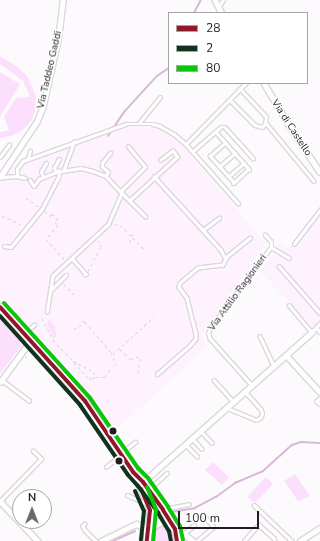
<!DOCTYPE html>
<style>
body{margin:0}
#map{position:relative;width:320px;height:541px;overflow:hidden;background:#fcfafc;font-family:"Nunito Sans",sans-serif}
div>[style]{position:absolute}
[style*='--x']{left:calc(var(--x)*1px);top:calc(var(--y)*1px);width:calc(var(--w)*1px);rotate:calc(var(--a)*1deg)}
.built>*{inset:0;background:#fdf2fd}
.green>*{inset:0;background:#fbdffc}
.stream>*{height:1.5px;margin:-0.75px;padding:0 0.75px;transform-origin:0.75px;border-radius:0.75px;background:#dab7da}
.path>*{height:1px;margin-top:-0.5px;transform-origin:0;background:repeating-linear-gradient(90deg,#d8d8d8 0 3px,transparent 0 6px)}
.roads{filter:drop-shadow(1px 0 #dbd7db) drop-shadow(-1px 0 #dbd7db) drop-shadow(0 1px #dbd7db) drop-shadow(0 -1px #dbd7db)}
.lane>*{height:2.5px;margin:-1.25px;padding:0 1.25px;transform-origin:1.25px;border-radius:1.25px;background:#fffeff}
.street>*{height:4.5px;margin:-2.25px;padding:0 2.25px;transform-origin:2.25px;border-radius:2.25px;background:#fffeff}
.secondary>*{height:7px;margin:-3.5px;padding:0 3.5px;transform-origin:3.5px;border-radius:3.5px;background:#fffeff}
.bus-1>*{height:4px;margin:-2px;padding:0 2px;transform-origin:2px;border-radius:2px;background:#91172a}
.bus-2>*{height:4px;margin:-2px;padding:0 2px;transform-origin:2px;border-radius:2px;background:#10331d}
.bus-3>*{height:4px;margin:-2px;padding:0 2px;transform-origin:2px;border-radius:2px;background:#08c608}
.dots>*{width:11px;height:11px;translate:-50% -50%;box-sizing:border-box;border:2px solid #fff;border-radius:50%}
span{translate:-50% -50%;white-space:nowrap;text-align:center;line-height:1.15;-webkit-text-stroke:3px #fff;paint-order:stroke}
.street-label{font-size:10px;color:#221b22}
.legend{position:absolute;left:168px;top:12px;width:140px;height:72px;box-sizing:border-box;background:#fff;border:1px solid #a7a4a7;margin:0;padding:5px 7px;list-style:none;font-size:12px;color:#221b22}
.legend li{display:flex;align-items:center;gap:8px;height:20px}
.legend b{width:20px;border:1px solid #a7a4a7}
.north{position:absolute;left:12px;top:489px;width:40px;height:40px;box-sizing:border-box;background:#fff;border:1px solid #a7a4a7;border-radius:50%;rotate:0deg;font-size:11px;font-weight:700;line-height:16px;text-align:center;color:#221b22}
.north::after{content:'';display:block;margin:auto;width:14px;height:18px;background:#6e696e;clip-path:polygon(50% 0,100% 100%,50% 72%,0 100%)}
.scale{position:absolute;left:178px;top:511px;width:81px;height:18px;box-sizing:border-box;border:2px solid #221b22;border-top:0;padding-left:5px;font-size:12px;line-height:14px;white-space:nowrap;color:#221b22;-webkit-text-stroke:3px #fff;paint-order:stroke}
</style>
<div id="map">
<div class="built">
<i style="clip-path:polygon(135px 125px,153px 126px,165px 130px,179px 142px,266px 243px,202px 335px,207px 347px,116px 430px,68px 368px,0 297px,0 185px,6px 170px)"></i>
<i style="clip-path:polygon(320px 206px,320px 335px,261px 272px,280px 242px,287px 249px)"></i>
</div>
<div class="green">
<i style="clip-path:polygon(0 56px,19px 68px,27px 76px,36px 97px,36px 109px,32px 120px,24px 129px,14px 135px,0 138px,0 132px,9px 130px,4px 117px,16px 98px,30px 97px,23px 81px,0 64px)"></i>
<i style="clip-path:polygon(0 72px,20px 84px,0 117px)"></i>
<i style="clip-path:polygon(0 319px,19px 338px,21px 346px,0 374px)"></i>
<i style="clip-path:polygon(49px 319px,55px 326px,56px 336px,54px 339px,47px 324px)"></i>
<i style="clip-path:polygon(213px 462px,229px 477px,222px 485px,205px 470px)"></i>
<i style="clip-path:polygon(295px 474px,310px 496px,298px 501px,284px 481px)"></i>
<i style="clip-path:polygon(266px 477px,273px 484px,255px 503px,247px 497px)"></i>
<i style="clip-path:polygon(163px 524px,174px 531px,174px 541px,151px 541px,152px 531px,158px 525px)"></i>
</div>
<div class="stream">
<i style="--x:194;--y:13;--w:15;--a:-62"></i>
<i style="--x:108;--y:136;--w:30;--a:-56"></i>
<i style="--x:125;--y:111;--w:47;--a:-47.6"></i>
<i style="--x:157;--y:76;--w:14;--a:-34"></i>
<i style="--x:171;--y:512;--w:24;--a:-9"></i>
<i style="--x:195;--y:508;--w:24;--a:-28"></i>
<i style="--x:216;--y:497;--w:24;--a:-36"></i>
<i style="--x:235;--y:483;--w:30;--a:-23"></i>
<i style="--x:263;--y:471;--w:39;--a:-42"></i>
<i style="--x:292;--y:445;--w:9;--a:-18"></i>
<i style="--x:301;--y:442;--w:19;--a:3"></i>
<i style="--x:113;--y:541;--w:24;--a:-24"></i>
</div>
<div class="path">
<i style="--x:26;--y:198;--w:16;--a:35"></i>
<i style="--x:45;--y:211;--w:7;--a:45"></i>
<i style="--x:50;--y:216;--w:3;--a:-45"></i>
<i style="--x:52;--y:214;--w:7;--a:34"></i>
<i style="--x:58;--y:218;--w:5;--a:127"></i>
<i style="--x:55;--y:222;--w:4;--a:45"></i>
<i style="--x:58;--y:225;--w:18;--a:131"></i>
<i style="--x:46;--y:239;--w:28;--a:48"></i>
<i style="--x:2;--y:216;--w:23;--a:23"></i>
<i style="--x:114;--y:224;--w:6;--a:9"></i>
<i style="--x:120;--y:225;--w:37;--a:45"></i>
<i style="--x:131;--y:236;--w:5;--a:-37"></i>
<i style="--x:129;--y:242;--w:5;--a:-53"></i>
<i style="--x:88;--y:271;--w:27;--a:-62"></i>
<i style="--x:101;--y:247;--w:7;--a:-106"></i>
<i style="--x:64;--y:284;--w:18;--a:47"></i>
<i style="--x:42;--y:318;--w:25;--a:63"></i>
<i style="--x:53;--y:340;--w:29;--a:46"></i>
<i style="--x:73;--y:361;--w:24;--a:28"></i>
<i style="--x:94;--y:372;--w:5;--a:79"></i>
<i style="--x:95;--y:377;--w:4;--a:146"></i>
<i style="--x:92;--y:379;--w:4;--a:-166"></i>
<i style="--x:88;--y:378;--w:23;--a:-131"></i>
<i style="--x:85;--y:322;--w:40;--a:49"></i>
<i style="--x:111;--y:352;--w:14;--a:69"></i>
<i style="--x:74;--y:329;--w:13;--a:-32"></i>
<i style="--x:85;--y:322;--w:3;--a:-162"></i>
<i style="--x:120;--y:349;--w:14;--a:45"></i>
<i style="--x:130;--y:359;--w:11;--a:-15"></i>
<i style="--x:113;--y:354;--w:55;--a:-42.1"></i>
<i style="--x:25;--y:356;--w:6;--a:39"></i>
<i style="--x:138;--y:373;--w:15;--a:-82"></i>
<i style="--x:96;--y:377;--w:9;--a:0"></i>
<i style="--x:105;--y:377;--w:9;--a:-58"></i>
<i style="--x:35;--y:497;--w:11;--a:-41"></i>
</div>
<div class="roads">
<div class="lane">
<i style="--x:219;--y:6;--w:7;--a:-56"></i>
<i style="--x:230;--y:100;--w:35;--a:45"></i>
<i style="--x:255;--y:125;--w:7;--a:16"></i>
<i style="--x:262;--y:127;--w:4;--a:-45"></i>
<i style="--x:265;--y:124;--w:7;--a:-82"></i>
<i style="--x:266;--y:117;--w:38;--a:-133"></i>
<i style="--x:240;--y:89;--w:8;--a:-45"></i>
<i style="--x:139;--y:123;--w:33;--a:-51"></i>
<i style="--x:266;--y:123;--w:75;--a:50.4"></i>
<i style="--x:216;--y:132;--w:50;--a:48.3"></i>
<i style="--x:249;--y:169;--w:21;--a:137"></i>
<i style="--x:234;--y:183;--w:36;--a:-132"></i>
<i style="--x:210;--y:156;--w:20;--a:-41"></i>
<i style="--x:186;--y:144;--w:79;--a:48.6"></i>
<i style="--x:192;--y:152;--w:38;--a:-41"></i>
<i style="--x:221;--y:127;--w:4;--a:0"></i>
<i style="--x:225;--y:127;--w:42;--a:47.9"></i>
<i style="--x:0;--y:157;--w:15;--a:-53"></i>
<i style="--x:28;--y:158;--w:7;--a:-74"></i>
<i style="--x:219;--y:167;--w:21;--a:-41"></i>
<i style="--x:64;--y:169;--w:29;--a:-70"></i>
<i style="--x:56;--y:172;--w:4;--a:-117"></i>
<i style="--x:54;--y:168;--w:10;--a:-61"></i>
<i style="--x:1;--y:175;--w:4;--a:34"></i>
<i style="--x:4;--y:177;--w:13;--a:-4"></i>
<i style="--x:17;--y:176;--w:8;--a:14"></i>
<i style="--x:17;--y:176;--w:7;--a:-90"></i>
<i style="--x:17;--y:169;--w:10;--a:-53"></i>
<i style="--x:23;--y:161;--w:109;--a:-19.8"></i>
<i style="--x:126;--y:124;--w:27;--a:0"></i>
<i style="--x:153;--y:124;--w:7;--a:16"></i>
<i style="--x:160;--y:126;--w:16;--a:30"></i>
<i style="--x:174;--y:134;--w:16;--a:40"></i>
<i style="--x:186;--y:144;--w:77;--a:-45.5"></i>
<i style="--x:106;--y:176;--w:4;--a:-63"></i>
<i style="--x:108;--y:172;--w:8;--a:-140"></i>
<i style="--x:102;--y:167;--w:4;--a:-90"></i>
<i style="--x:102;--y:163;--w:13;--a:-51"></i>
<i style="--x:154;--y:176;--w:100;--a:47.8"></i>
<i style="--x:221;--y:250;--w:10;--a:61"></i>
<i style="--x:226;--y:259;--w:7;--a:117"></i>
<i style="--x:223;--y:265;--w:25;--a:173"></i>
<i style="--x:198;--y:268;--w:23;--a:140"></i>
<i style="--x:180;--y:283;--w:4;--a:104"></i>
<i style="--x:179;--y:287;--w:14;--a:54"></i>
<i style="--x:187;--y:298;--w:36;--a:76"></i>
<i style="--x:196;--y:333;--w:6;--a:90"></i>
<i style="--x:196;--y:339;--w:9;--a:131"></i>
<i style="--x:190;--y:346;--w:43;--a:138.8"></i>
<i style="--x:43;--y:177;--w:5;--a:-112"></i>
<i style="--x:41;--y:172;--w:10;--a:-61"></i>
<i style="--x:228;--y:177;--w:21;--a:-41"></i>
<i style="--x:30;--y:180;--w:7;--a:56"></i>
<i style="--x:34;--y:186;--w:9;--a:-54"></i>
<i style="--x:39;--y:179;--w:18;--a:-22"></i>
<i style="--x:56;--y:172;--w:25;--a:-9"></i>
<i style="--x:81;--y:168;--w:12;--a:14"></i>
<i style="--x:93;--y:171;--w:14;--a:21"></i>
<i style="--x:106;--y:176;--w:23;--a:47"></i>
<i style="--x:122;--y:193;--w:34;--a:113"></i>
<i style="--x:109;--y:224;--w:76;--a:137.1"></i>
<i style="--x:53;--y:276;--w:36;--a:99"></i>
<i style="--x:121;--y:191;--w:34;--a:-45"></i>
<i style="--x:145;--y:167;--w:26;--a:-130"></i>
<i style="--x:122;--y:193;--w:33;--a:45"></i>
<i style="--x:130;--y:200;--w:64;--a:-42.5"></i>
<i style="--x:177;--y:157;--w:7;--a:-124"></i>
<i style="--x:173;--y:151;--w:15;--a:143"></i>
<i style="--x:203;--y:230;--w:20;--a:-37"></i>
<i style="--x:294;--y:244;--w:43;--a:-52.6"></i>
<i style="--x:4;--y:246;--w:7;--a:8"></i>
<i style="--x:11;--y:247;--w:49;--a:-50.8"></i>
<i style="--x:42;--y:209;--w:37;--a:-63"></i>
<i style="--x:59;--y:176;--w:5;--a:-101"></i>
<i style="--x:271;--y:247;--w:21;--a:31"></i>
<i style="--x:72;--y:258;--w:21;--a:49"></i>
<i style="--x:86;--y:274;--w:1;--a:135"></i>
<i style="--x:225;--y:258;--w:32;--a:-39"></i>
<i style="--x:279;--y:266;--w:62;--a:48.9"></i>
<i style="--x:51;--y:290;--w:21;--a:-45"></i>
<i style="--x:289;--y:305;--w:35;--a:50"></i>
<i style="--x:312;--y:332;--w:12;--a:-48"></i>
<i style="--x:316;--y:327;--w:6;--a:51"></i>
<i style="--x:24;--y:333;--w:13;--a:-39"></i>
<i style="--x:260;--y:336;--w:33;--a:65"></i>
<i style="--x:2;--y:380;--w:34;--a:37"></i>
<i style="--x:214;--y:380;--w:30;--a:48"></i>
<i style="--x:251;--y:385;--w:62;--a:-131.7"></i>
<i style="--x:210;--y:339;--w:6;--a:-108"></i>
<i style="--x:208;--y:333;--w:5;--a:-68"></i>
<i style="--x:210;--y:328;--w:101;--a:-53"></i>
<i style="--x:271;--y:247;--w:5;--a:-90"></i>
<i style="--x:271;--y:242;--w:9;--a:-131"></i>
<i style="--x:320;--y:399;--w:4;--a:146"></i>
<i style="--x:317;--y:401;--w:4;--a:45"></i>
<i style="--x:227;--y:408;--w:31;--a:22"></i>
<i style="--x:256;--y:420;--w:4;--a:-27"></i>
<i style="--x:260;--y:418;--w:4;--a:-63"></i>
<i style="--x:262;--y:414;--w:4;--a:-104"></i>
<i style="--x:261;--y:410;--w:24;--a:-132"></i>
<i style="--x:201;--y:431;--w:16;--a:47"></i>
<i style="--x:193;--y:439;--w:13;--a:48"></i>
<i style="--x:186;--y:445;--w:16;--a:45"></i>
<i style="--x:121;--y:453;--w:18;--a:-38"></i>
<i style="--x:106;--y:467;--w:19;--a:-39"></i>
<i style="--x:148;--y:490;--w:25;--a:-42"></i>
<i style="--x:153;--y:492;--w:3;--a:0"></i>
<i style="--x:156;--y:492;--w:13;--a:51"></i>
<i style="--x:164;--y:502;--w:5;--a:112"></i>
<i style="--x:127;--y:495;--w:22;--a:24"></i>
<i style="--x:0;--y:501;--w:59;--a:-45.7"></i>
<i style="--x:41;--y:459;--w:11;--a:-135"></i>
<i style="--x:254;--y:505;--w:52;--a:43.5"></i>
<i style="--x:164;--y:509;--w:25;--a:-11"></i>
<i style="--x:85;--y:524;--w:3;--a:135"></i>
<i style="--x:83;--y:526;--w:4;--a:63"></i>
<i style="--x:85;--y:530;--w:16;--a:45"></i>
<i style="--x:185;--y:533;--w:12;--a:-42"></i>
<i style="--x:197;--y:541;--w:21;--a:-41"></i>
<i style="--x:213;--y:527;--w:14;--a:-129"></i>
<i style="--x:244;--y:541;--w:18;--a:-49"></i>
<i style="--x:256;--y:527;--w:4;--a:-34"></i>
<i style="--x:259;--y:525;--w:20;--a:41"></i>
<i style="--x:274;--y:538;--w:3;--a:72"></i>
</div>
<div class="street">
<i style="--x:215;--y:0;--w:15;--a:62"></i>
<i style="--x:264;--y:83;--w:49;--a:59.2"></i>
<i style="--x:289;--y:125;--w:56;--a:56.6"></i>
<i style="--x:0;--y:177;--w:67;--a:-56.5"></i>
<i style="--x:37;--y:121;--w:16;--a:-68"></i>
<i style="--x:43;--y:106;--w:69;--a:-77.4"></i>
<i style="--x:58;--y:39;--w:39;--a:-83"></i>
<i style="--x:286;--y:355;--w:50;--a:47.4"></i>
<i style="--x:0;--y:382;--w:52;--a:-53.6"></i>
<i style="--x:143;--y:482;--w:226;--a:-41.6"></i>
<i style="--x:0;--y:501;--w:55;--a:46.5"></i>
<i style="--x:174;--y:526;--w:24;--a:38"></i>
<i style="--x:101;--y:541;--w:39;--a:-26"></i>
<i style="--x:136;--y:524;--w:9;--a:21"></i>
<i style="--x:144;--y:527;--w:6;--a:72"></i>
<i style="--x:300;--y:541;--w:24;--a:-33"></i>
</div>
<div class="secondary">
<i style="--x:0;--y:307;--w:118;--a:47.8"></i>
<i style="--x:79;--y:394;--w:96;--a:55.2"></i>
<i style="--x:134;--y:473;--w:38;--a:65"></i>
<i style="--x:150;--y:508;--w:11;--a:90"></i>
<i style="--x:150;--y:519;--w:13;--a:103"></i>
<i style="--x:138;--y:477;--w:39;--a:52"></i>
<i style="--x:162;--y:508;--w:20;--a:60"></i>
<i style="--x:147;--y:541;--w:8;--a:-90"></i>
<i style="--x:147;--y:533;--w:7;--a:-63"></i>
<i style="--x:150;--y:527;--w:13;--a:-29"></i>
<i style="--x:161;--y:521;--w:7;--a:16"></i>
<i style="--x:168;--y:523;--w:7;--a:34"></i>
<i style="--x:174;--y:527;--w:8;--a:67"></i>
<i style="--x:177;--y:534;--w:7;--a:90"></i>
</div>
</div>
<div class="bus-1">
<i style="--x:0;--y:307;--w:127;--a:47.9"></i>
<i style="--x:85;--y:401;--w:86;--a:55.9"></i>
<i style="--x:133;--y:472;--w:14;--a:45"></i>
<i style="--x:143;--y:482;--w:34;--a:54"></i>
<i style="--x:163;--y:510;--w:22;--a:58"></i>
<i style="--x:175;--y:529;--w:12;--a:81"></i>
<i style="--x:141;--y:489;--w:23;--a:67"></i>
<i style="--x:150;--y:510;--w:31;--a:96"></i>
</div>
<div class="bus-2">
<i style="--x:0;--y:316;--w:120;--a:48"></i>
<i style="--x:80;--y:405;--w:85;--a:55.6"></i>
<i style="--x:128;--y:475;--w:15;--a:48"></i>
<i style="--x:138;--y:486;--w:34;--a:53"></i>
<i style="--x:158;--y:513;--w:21;--a:59"></i>
<i style="--x:169;--y:531;--w:10;--a:79"></i>
<i style="--x:135;--y:491;--w:22;--a:66"></i>
<i style="--x:144;--y:511;--w:29;--a:96"></i>
</div>
<div class="bus-3">
<i style="--x:4;--y:303;--w:128;--a:47.8"></i>
<i style="--x:90;--y:398;--w:85;--a:55.6"></i>
<i style="--x:138;--y:468;--w:14;--a:45"></i>
<i style="--x:148;--y:478;--w:35;--a:55"></i>
<i style="--x:168;--y:507;--w:22;--a:58"></i>
<i style="--x:180;--y:526;--w:14;--a:78"></i>
<i style="--x:147;--y:487;--w:24;--a:68"></i>
<i style="--x:156;--y:509;--w:32;--a:95"></i>
</div>
<div class="dots">
<i style="left:113px;top:431px;background:#221b22"></i>
<i style="left:119px;top:461px;background:#221b22"></i>
</div>
<div class="street-label">
<span style="left:50px;top:70px;rotate:-77deg">Via Taddeo Gaddi</span>
<span style="left:291px;top:128px;rotate:57deg">Via di Castello</span>
<span style="left:238px;top:293px;rotate:-54deg">Via Attilio Ragionieri</span>
</div>
<ul class="legend">
<li><b style="height:5px;background:#91172a"></b>28</li>
<li><b style="height:5px;background:#10331d"></b>2</li>
<li><b style="height:5px;background:#08c608"></b>80</li>
</ul>
<div class="north">N</div>
<div class="scale">100 m</div>
</div>
